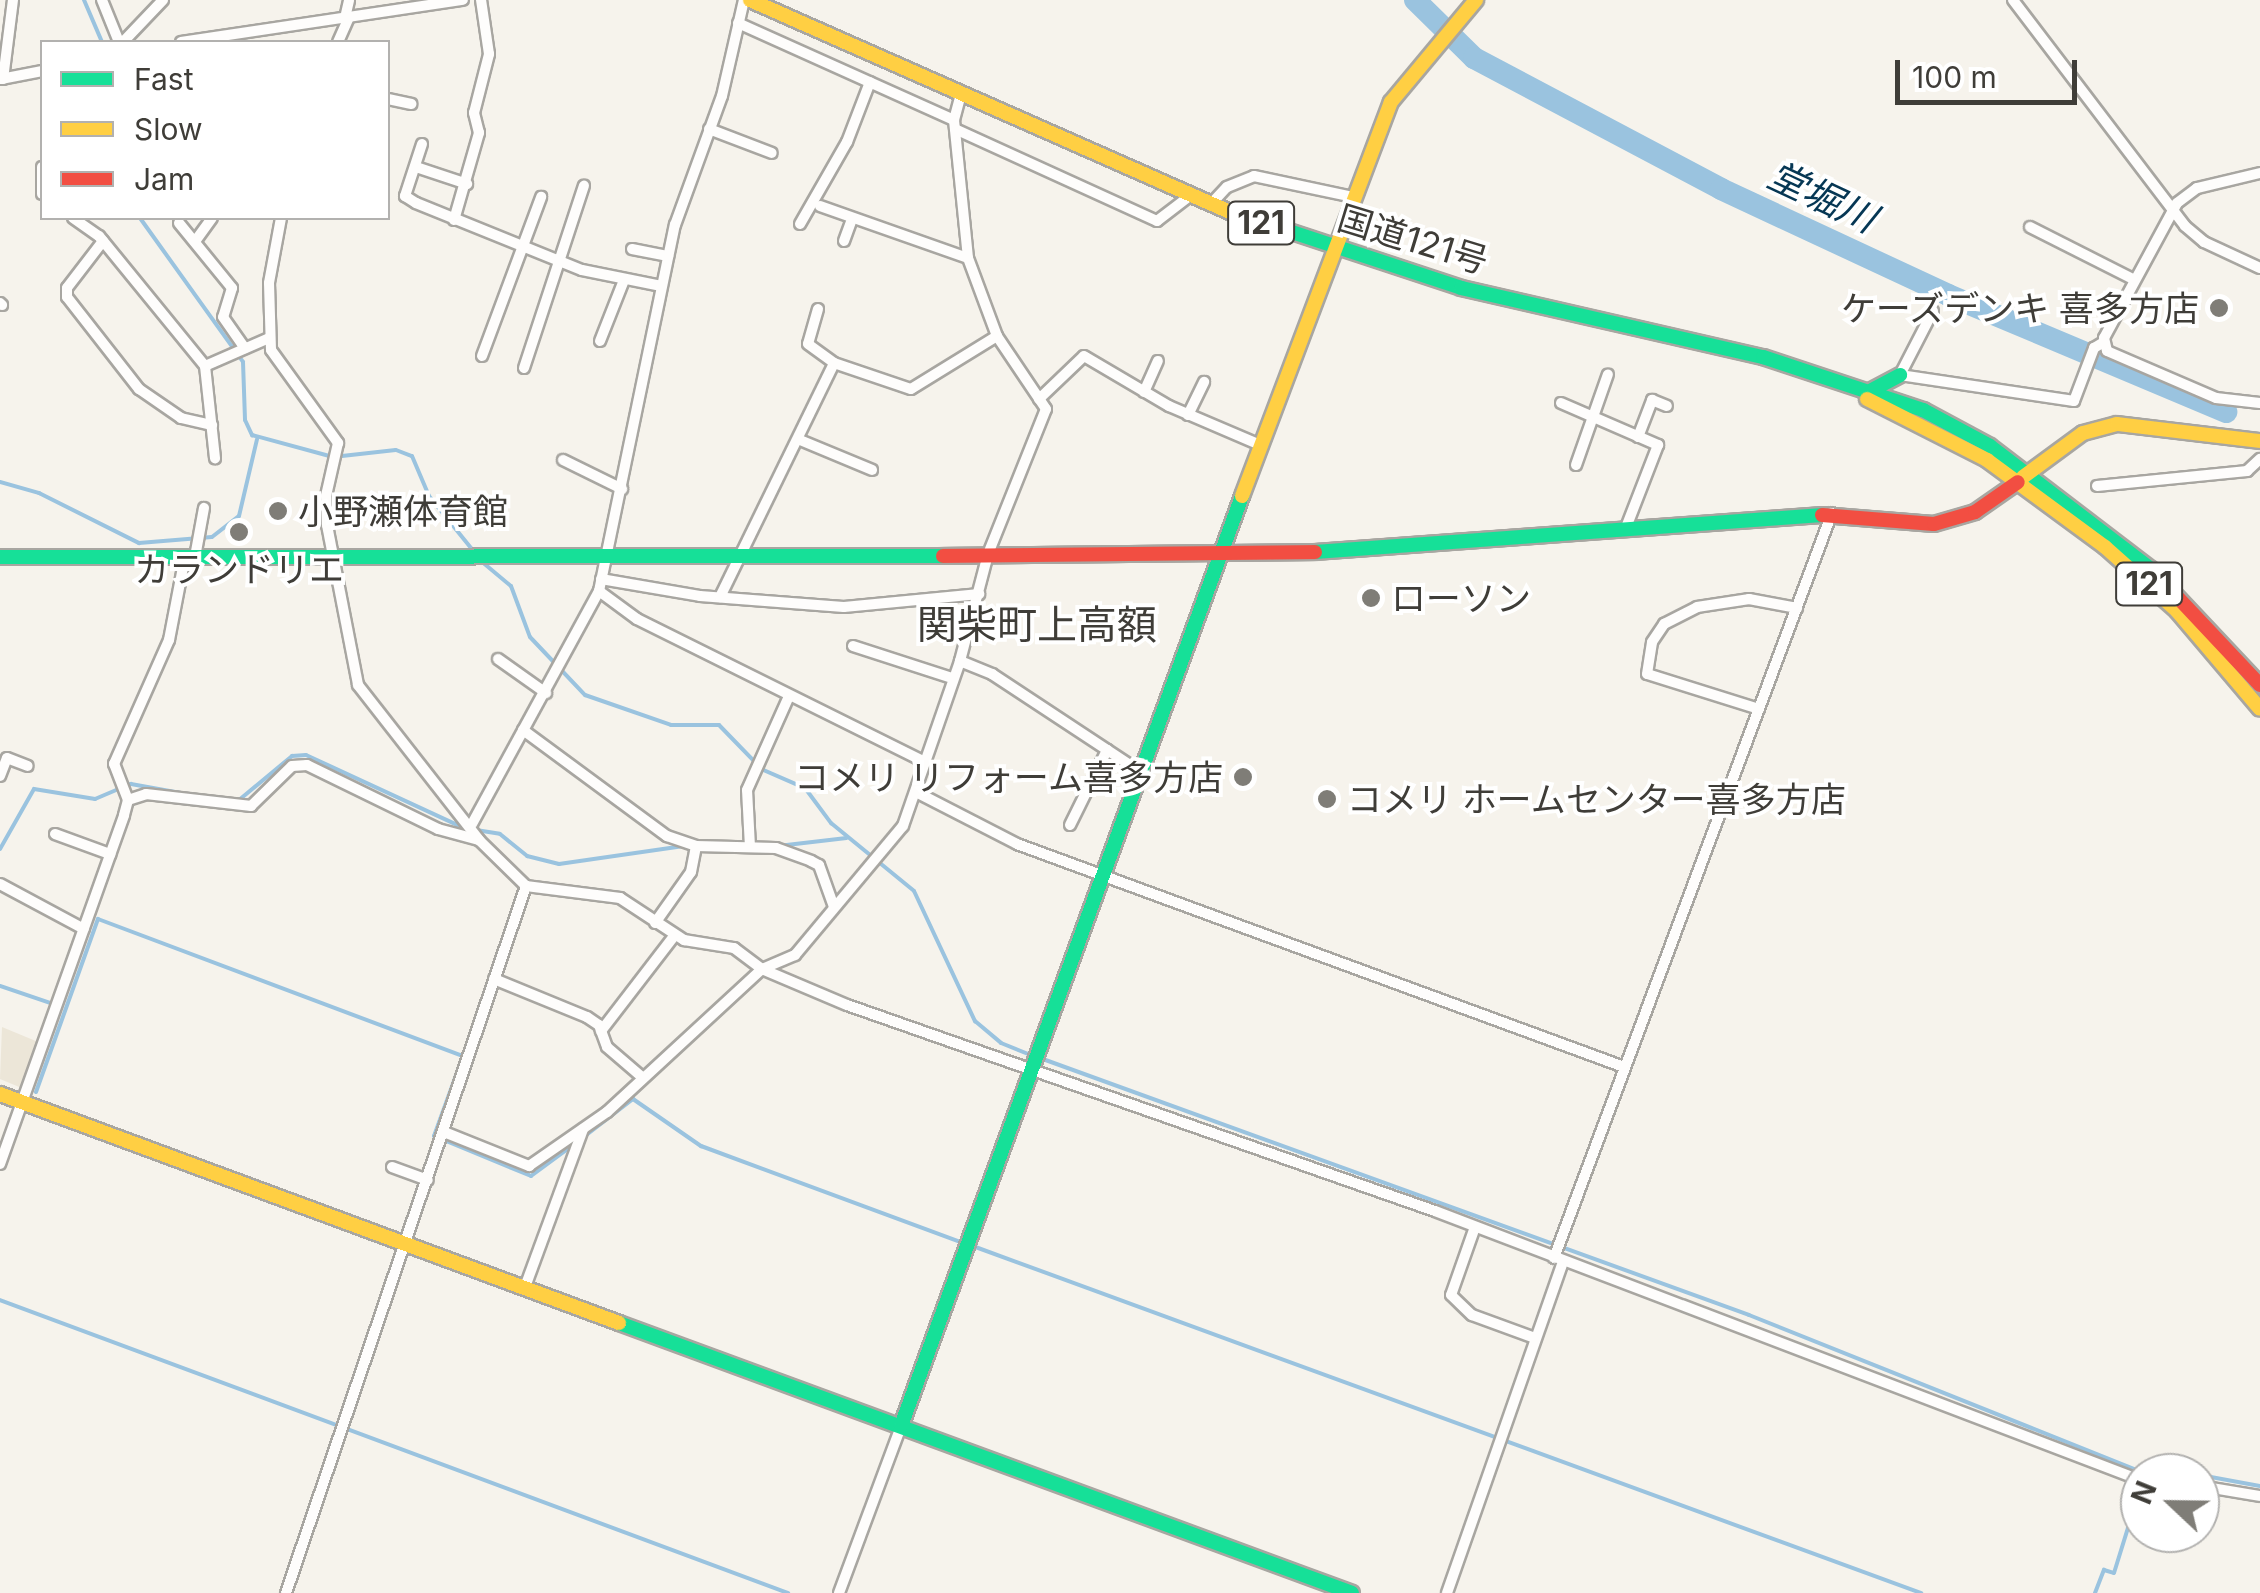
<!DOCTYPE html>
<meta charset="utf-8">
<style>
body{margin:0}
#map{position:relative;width:2260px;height:1593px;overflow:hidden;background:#f6f3ec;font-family:Inter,"Noto Sans JP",sans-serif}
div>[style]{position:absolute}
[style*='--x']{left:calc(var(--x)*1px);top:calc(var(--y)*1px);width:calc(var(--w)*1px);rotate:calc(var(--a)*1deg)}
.built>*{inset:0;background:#ece6d8}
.stream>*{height:4px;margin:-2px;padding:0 2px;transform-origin:2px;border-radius:2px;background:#9ac3df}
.river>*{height:22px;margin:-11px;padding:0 11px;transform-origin:11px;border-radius:11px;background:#9ac3df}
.roads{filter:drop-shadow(2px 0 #a8a6a1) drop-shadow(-2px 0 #a8a6a1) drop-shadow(0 2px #a8a6a1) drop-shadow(0 -2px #a8a6a1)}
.street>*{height:10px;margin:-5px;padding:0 5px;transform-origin:5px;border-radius:5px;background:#fefdfc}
.fast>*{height:14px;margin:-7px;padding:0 7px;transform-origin:7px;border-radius:7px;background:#16e098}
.slow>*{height:14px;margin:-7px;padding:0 7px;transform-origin:7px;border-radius:7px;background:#ffcf43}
.jam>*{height:14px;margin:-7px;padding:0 7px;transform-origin:7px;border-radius:7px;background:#f24e42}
.dots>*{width:28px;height:28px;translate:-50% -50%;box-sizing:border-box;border:5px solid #fff;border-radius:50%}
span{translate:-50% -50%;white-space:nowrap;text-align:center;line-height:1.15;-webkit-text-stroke:8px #fff;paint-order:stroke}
.shield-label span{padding:2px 8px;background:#fff;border:2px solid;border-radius:8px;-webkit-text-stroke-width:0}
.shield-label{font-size:32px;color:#3f3d38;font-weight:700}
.street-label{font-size:35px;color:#3f3d38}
.poi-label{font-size:35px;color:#3f3d38}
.right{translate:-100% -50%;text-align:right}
.left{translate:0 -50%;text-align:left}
.water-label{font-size:38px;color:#063754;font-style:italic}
.quarter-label{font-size:40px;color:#3f3d38}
.legend{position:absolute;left:40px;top:40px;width:350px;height:180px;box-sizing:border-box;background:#fff;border:2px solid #b2b1af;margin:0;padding:12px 18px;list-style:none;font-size:30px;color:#3f3d38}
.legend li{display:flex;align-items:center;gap:20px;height:50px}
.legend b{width:50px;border:2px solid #b2b1af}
.north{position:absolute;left:2120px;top:1453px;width:100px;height:100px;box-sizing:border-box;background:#fff;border:2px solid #b2b1af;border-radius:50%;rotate:292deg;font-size:28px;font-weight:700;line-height:40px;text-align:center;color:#3f3d38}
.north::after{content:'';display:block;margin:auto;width:35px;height:45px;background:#7f7d77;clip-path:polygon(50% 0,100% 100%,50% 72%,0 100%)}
.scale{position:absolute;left:1895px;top:60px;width:182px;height:45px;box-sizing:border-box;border:5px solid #3f3d38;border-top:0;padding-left:12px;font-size:30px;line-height:35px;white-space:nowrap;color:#3f3d38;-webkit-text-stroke:8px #fff;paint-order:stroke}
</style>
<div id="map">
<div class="built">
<i style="clip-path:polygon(2px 1027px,43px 1044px,24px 1089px,0 1079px)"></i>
</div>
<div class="stream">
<i style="--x:84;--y:0;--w:46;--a:66.8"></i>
<i style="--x:140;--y:218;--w:177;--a:54.4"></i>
<i style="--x:243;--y:362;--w:58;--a:88"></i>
<i style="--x:245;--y:420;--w:17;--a:65"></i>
<i style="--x:252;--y:435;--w:84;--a:15.2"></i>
<i style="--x:333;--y:457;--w:63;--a:-6.3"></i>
<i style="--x:396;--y:450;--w:17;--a:21"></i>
<i style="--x:412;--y:456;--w:43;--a:67"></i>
<i style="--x:429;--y:496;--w:73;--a:51.1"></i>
<i style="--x:0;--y:482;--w:41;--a:15.8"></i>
<i style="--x:39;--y:493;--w:112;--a:26.6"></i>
<i style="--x:139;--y:543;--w:73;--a:-4.7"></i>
<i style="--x:212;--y:537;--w:34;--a:-38"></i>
<i style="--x:239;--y:516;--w:79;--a:-76.8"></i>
<i style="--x:481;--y:561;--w:39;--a:40"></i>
<i style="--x:511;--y:586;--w:54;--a:69.6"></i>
<i style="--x:530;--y:637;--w:80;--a:46.5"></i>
<i style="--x:585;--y:695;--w:91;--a:19.2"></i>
<i style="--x:671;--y:725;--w:48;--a:0"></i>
<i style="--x:719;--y:725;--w:52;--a:45.8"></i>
<i style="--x:761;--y:769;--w:48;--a:23.4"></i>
<i style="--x:805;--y:788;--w:44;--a:53.4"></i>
<i style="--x:831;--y:823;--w:107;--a:39.3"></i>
<i style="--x:914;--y:891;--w:144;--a:64.9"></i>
<i style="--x:975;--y:1021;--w:34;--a:40"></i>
<i style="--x:1001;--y:1043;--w:32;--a:22"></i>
<i style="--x:239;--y:800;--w:69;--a:-39.7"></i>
<i style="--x:292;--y:756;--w:14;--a:-4"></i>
<i style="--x:306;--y:755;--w:176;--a:24.8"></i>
<i style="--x:476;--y:830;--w:24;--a:9"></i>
<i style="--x:500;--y:834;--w:35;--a:39"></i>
<i style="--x:527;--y:856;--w:33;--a:14"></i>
<i style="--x:559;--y:864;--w:126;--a:-8.2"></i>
<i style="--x:778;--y:846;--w:69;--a:-6.6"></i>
<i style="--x:0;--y:849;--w:69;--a:-60.5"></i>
<i style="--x:34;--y:789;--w:62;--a:9.3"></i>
<i style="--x:95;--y:799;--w:39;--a:-23"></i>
<i style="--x:131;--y:784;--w:56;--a:10.3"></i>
<i style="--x:713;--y:851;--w:31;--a:2"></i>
<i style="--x:0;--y:986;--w:59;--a:18.7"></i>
<i style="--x:1040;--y:1058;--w:754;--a:19.92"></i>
<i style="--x:1749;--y:1315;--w:425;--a:21.8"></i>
<i style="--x:36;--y:1092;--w:184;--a:-70.3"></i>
<i style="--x:98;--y:919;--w:390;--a:20.6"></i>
<i style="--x:463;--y:1056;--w:85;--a:109.9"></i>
<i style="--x:434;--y:1136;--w:105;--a:22.4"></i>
<i style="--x:531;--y:1176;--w:52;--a:-36.4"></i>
<i style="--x:585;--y:1136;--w:61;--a:-37.6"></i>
<i style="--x:633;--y:1099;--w:83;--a:34.7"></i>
<i style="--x:701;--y:1146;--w:277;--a:20.3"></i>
<i style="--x:970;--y:1245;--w:1013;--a:20.1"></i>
<i style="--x:0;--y:1300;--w:841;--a:20.4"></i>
<i style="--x:2200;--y:1475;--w:61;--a:10.4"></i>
<i style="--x:2095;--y:1593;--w:25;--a:-69"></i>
<i style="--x:2104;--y:1570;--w:10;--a:17"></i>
<i style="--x:2114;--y:1573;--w:88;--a:-72.8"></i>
</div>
<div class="river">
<i style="--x:1415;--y:0;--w:83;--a:44.5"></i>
<i style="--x:1474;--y:58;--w:280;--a:27.9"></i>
<i style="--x:1721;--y:189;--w:251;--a:25"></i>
<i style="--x:1948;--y:295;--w:302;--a:22.8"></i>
</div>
<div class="roads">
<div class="street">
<i style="--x:102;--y:0;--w:45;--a:68"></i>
<i style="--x:2013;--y:0;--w:284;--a:52.7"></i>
<i style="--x:2185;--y:226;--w:25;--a:40"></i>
<i style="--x:2204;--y:242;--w:62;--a:24.9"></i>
<i style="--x:345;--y:18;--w:18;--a:-77"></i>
<i style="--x:738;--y:23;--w:237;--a:24.2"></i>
<i style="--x:123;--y:42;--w:58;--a:-46.4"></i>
<i style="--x:181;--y:42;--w:285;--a:-8.5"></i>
<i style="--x:338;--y:42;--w:27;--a:-66"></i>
<i style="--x:1;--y:79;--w:42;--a:-11"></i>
<i style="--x:3;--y:79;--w:80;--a:-82.8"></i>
<i style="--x:388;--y:99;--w:24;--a:12"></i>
<i style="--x:709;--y:129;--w:67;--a:20.9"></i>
<i style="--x:955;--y:129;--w:222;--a:24.5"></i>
<i style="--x:1157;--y:221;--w:43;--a:-37.4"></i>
<i style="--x:422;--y:144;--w:55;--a:108.1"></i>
<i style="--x:405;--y:196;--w:13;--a:32"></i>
<i style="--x:416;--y:203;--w:179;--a:22"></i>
<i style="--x:582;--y:270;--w:81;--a:11.4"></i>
<i style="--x:42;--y:167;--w:27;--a:90"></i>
<i style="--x:416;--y:167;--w:54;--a:18.4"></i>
<i style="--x:2260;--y:173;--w:65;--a:166.6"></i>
<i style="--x:2197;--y:188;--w:25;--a:143"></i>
<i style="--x:2177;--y:203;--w:153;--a:118.4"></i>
<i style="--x:2104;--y:338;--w:13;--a:77"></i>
<i style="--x:2107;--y:351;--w:119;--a:23.3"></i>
<i style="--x:2216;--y:398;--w:44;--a:6.5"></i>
<i style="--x:1211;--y:204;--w:23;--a:-47"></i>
<i style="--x:1227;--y:187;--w:29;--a:-22"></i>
<i style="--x:1254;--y:176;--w:102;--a:11.9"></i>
<i style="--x:820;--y:206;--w:157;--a:19.4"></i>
<i style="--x:73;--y:218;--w:32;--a:35"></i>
<i style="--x:99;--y:236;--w:168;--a:50.8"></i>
<i style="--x:205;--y:366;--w:70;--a:-23.6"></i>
<i style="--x:281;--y:218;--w:66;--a:100.5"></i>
<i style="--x:269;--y:283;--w:67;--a:88.3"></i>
<i style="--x:271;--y:350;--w:115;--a:54.2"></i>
<i style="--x:338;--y:443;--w:54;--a:102.8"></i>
<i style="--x:326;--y:496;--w:29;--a:88"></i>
<i style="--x:327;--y:525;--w:163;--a:79"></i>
<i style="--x:358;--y:685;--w:197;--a:52"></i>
<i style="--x:479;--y:840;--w:66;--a:44.4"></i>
<i style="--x:526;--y:886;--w:95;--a:7.3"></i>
<i style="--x:620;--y:898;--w:77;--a:33.3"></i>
<i style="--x:684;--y:940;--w:51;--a:9.1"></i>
<i style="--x:734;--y:948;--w:35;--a:37"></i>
<i style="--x:762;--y:969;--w:92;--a:23"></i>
<i style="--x:847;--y:1005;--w:623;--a:19.31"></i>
<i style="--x:1435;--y:1211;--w:755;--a:20.88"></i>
<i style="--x:454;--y:220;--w:91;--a:-74"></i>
<i style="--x:479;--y:133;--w:21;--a:-104"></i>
<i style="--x:474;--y:113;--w:61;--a:-75.7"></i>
<i style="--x:489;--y:54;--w:55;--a:-98.4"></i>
<i style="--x:179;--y:223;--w:84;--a:50.8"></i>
<i style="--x:232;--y:288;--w:30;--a:107"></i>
<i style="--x:223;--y:317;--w:38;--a:55"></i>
<i style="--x:800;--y:224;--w:95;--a:-60.2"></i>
<i style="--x:847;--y:142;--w:64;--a:-69"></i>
<i style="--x:2030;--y:227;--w:115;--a:26.8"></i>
<i style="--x:196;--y:240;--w:27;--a:-54"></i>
<i style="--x:103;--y:241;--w:59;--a:127.5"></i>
<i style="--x:67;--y:288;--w:9;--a:90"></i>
<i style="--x:67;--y:297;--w:117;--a:52"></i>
<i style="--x:139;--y:389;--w:51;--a:34.6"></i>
<i style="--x:181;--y:418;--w:32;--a:13"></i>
<i style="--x:844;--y:241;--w:23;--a:-70"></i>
<i style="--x:632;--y:249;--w:37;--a:11"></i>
<i style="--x:0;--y:303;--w:3;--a:45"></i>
<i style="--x:818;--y:309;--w:36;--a:106"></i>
<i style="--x:808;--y:344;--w:32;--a:36"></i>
<i style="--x:1933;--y:311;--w:72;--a:117.3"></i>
<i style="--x:1900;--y:375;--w:176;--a:8.5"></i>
<i style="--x:2074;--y:401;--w:57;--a:-69.3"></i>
<i style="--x:2094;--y:348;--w:12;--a:-31"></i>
<i style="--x:600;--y:341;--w:66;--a:-68.5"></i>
<i style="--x:482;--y:356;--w:170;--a:-69.6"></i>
<i style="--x:205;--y:366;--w:93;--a:83.8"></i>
<i style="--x:524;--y:368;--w:192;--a:-71.8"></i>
<i style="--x:1144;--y:392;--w:34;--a:-66"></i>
<i style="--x:1039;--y:399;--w:62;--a:-43.7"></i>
<i style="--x:1084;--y:356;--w:99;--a:30.5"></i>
<i style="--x:1169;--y:406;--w:97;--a:23.1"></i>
<i style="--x:1561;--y:403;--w:106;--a:23.4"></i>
<i style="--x:1658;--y:445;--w:91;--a:111.2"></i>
<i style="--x:1188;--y:415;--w:37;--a:-64"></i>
<i style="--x:1638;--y:437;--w:40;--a:-69"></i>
<i style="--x:1652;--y:400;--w:16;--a:22"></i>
<i style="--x:800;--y:440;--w:78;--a:22.6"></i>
<i style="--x:563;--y:460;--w:66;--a:26.2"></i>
<i style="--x:1576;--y:465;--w:96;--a:-70.6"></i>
<i style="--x:2097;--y:486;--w:151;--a:-5.7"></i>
<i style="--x:2247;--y:471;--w:18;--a:-43"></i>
<i style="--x:195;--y:557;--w:50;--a:-79.6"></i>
<i style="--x:601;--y:579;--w:100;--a:9.7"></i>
<i style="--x:700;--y:596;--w:144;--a:4.4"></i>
<i style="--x:844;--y:607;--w:136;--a:-5.5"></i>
<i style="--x:599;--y:591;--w:47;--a:36.4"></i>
<i style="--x:637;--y:619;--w:322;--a:26.4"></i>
<i style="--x:720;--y:597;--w:260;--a:-64"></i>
<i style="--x:834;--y:363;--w:81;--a:18.7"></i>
<i style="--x:911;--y:389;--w:101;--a:-31.6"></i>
<i style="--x:853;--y:646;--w:104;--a:17.9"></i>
<i style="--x:498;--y:659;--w:59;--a:35.3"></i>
<i style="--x:960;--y:661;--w:35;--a:22"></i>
<i style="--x:992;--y:674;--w:176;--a:33.4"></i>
<i style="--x:1759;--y:709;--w:117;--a:-162.6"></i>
<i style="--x:1647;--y:674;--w:32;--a:-81"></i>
<i style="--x:1652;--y:642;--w:22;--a:-56"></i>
<i style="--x:1664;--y:624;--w:37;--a:-27"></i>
<i style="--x:1697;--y:607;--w:53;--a:-8.7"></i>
<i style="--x:1749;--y:599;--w:49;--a:10.6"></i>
<i style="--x:523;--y:730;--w:179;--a:36.4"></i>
<i style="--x:667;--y:836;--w:31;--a:19"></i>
<i style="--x:696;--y:846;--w:80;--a:1.4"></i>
<i style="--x:776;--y:848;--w:37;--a:20"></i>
<i style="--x:811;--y:861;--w:9;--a:27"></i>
<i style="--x:819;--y:865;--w:45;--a:70.3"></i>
<i style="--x:0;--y:776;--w:19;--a:-69"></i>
<i style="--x:7;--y:758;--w:22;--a:21"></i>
<i style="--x:916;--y:792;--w:114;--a:27.2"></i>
<i style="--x:1017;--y:844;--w:647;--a:20.17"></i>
<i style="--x:128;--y:800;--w:19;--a:-18"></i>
<i style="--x:146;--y:794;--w:106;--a:6.5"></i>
<i style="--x:251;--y:806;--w:57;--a:-44.3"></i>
<i style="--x:292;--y:766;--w:15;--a:-4"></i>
<i style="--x:307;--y:765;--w:146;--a:26"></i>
<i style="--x:438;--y:829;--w:42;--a:15"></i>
<i style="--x:472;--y:824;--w:265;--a:-61.4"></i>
<i style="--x:599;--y:591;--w:374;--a:-78.3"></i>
<i style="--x:675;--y:225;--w:137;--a:-70"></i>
<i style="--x:722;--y:96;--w:98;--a:-77.1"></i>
<i style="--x:1070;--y:825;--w:84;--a:-63.7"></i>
<i style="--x:55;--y:834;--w:59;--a:20"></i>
<i style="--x:750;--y:847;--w:57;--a:-93"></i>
<i style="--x:747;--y:790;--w:103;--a:-65.9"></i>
<i style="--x:0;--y:884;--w:95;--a:28.2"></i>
<i style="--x:655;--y:923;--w:62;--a:-54.8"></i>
<i style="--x:691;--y:872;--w:26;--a:-79"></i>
<i style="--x:494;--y:979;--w:100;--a:22.2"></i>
<i style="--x:587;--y:1017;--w:14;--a:34"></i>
<i style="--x:599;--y:1025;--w:23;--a:70"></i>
<i style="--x:607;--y:1047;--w:46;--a:40.6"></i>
<i style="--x:601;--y:1031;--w:121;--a:-52.4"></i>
<i style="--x:444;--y:1132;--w:92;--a:21.8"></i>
<i style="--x:529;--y:1166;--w:95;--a:-34.7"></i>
<i style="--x:607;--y:1112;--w:211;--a:-42.7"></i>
<i style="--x:762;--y:969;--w:36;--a:-23"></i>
<i style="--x:795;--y:955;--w:168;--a:-50.1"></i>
<i style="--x:903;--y:826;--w:175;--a:-70.9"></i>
<i style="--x:960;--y:661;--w:111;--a:-75.3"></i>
<i style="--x:988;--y:554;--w:156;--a:-68.2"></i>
<i style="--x:1046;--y:409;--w:88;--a:-123.9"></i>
<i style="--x:997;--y:336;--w:83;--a:-110.4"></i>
<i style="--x:968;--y:258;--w:139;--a:-95.8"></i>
<i style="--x:954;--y:120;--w:24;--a:-75"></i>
<i style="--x:0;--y:1164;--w:370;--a:-70.4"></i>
<i style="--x:124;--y:815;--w:16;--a:-75"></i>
<i style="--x:128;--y:800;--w:39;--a:-111"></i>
<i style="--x:114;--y:764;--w:136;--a:-66.1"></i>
<i style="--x:169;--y:640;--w:85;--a:-79.1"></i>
<i style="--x:392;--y:1167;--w:38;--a:20"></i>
<i style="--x:1475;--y:1227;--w:72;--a:109.4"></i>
<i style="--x:1451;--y:1295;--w:29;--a:44"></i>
<i style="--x:1472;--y:1315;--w:67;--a:20.1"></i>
<i style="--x:1554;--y:1258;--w:795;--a:-69.54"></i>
<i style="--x:525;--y:1287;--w:168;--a:-69.8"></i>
<i style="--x:2200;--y:1486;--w:61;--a:9.5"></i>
<i style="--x:286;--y:1593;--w:747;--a:-71.25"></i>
<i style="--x:839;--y:1593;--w:178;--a:-69.6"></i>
<i style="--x:1447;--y:1593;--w:351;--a:-70.7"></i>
</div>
<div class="fast">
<i style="--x:1286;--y:230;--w:184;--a:18.3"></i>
<i style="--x:1461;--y:288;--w:310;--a:12.9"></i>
<i style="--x:1763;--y:357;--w:169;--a:18.3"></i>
<i style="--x:1923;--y:410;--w:76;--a:28.2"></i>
<i style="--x:1990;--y:446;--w:203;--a:37.4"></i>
<i style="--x:1872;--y:390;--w:32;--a:-28"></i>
<i style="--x:1315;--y:552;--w:508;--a:-4.17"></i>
<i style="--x:0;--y:557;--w:943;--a:-0.06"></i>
<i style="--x:619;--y:1323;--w:781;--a:20.22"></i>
<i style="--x:901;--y:1426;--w:991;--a:-69.86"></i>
</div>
<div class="slow">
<i style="--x:750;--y:0;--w:525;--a:23.83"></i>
<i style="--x:1230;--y:212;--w:59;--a:17.8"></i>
<i style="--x:1867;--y:399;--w:135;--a:26.9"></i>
<i style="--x:1987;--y:460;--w:147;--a:36.4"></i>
<i style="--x:2105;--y:547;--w:96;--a:41.6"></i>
<i style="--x:2177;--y:611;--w:128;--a:49.7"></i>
<i style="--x:2023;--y:477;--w:74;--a:-36.3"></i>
<i style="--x:2083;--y:433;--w:35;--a:-15"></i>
<i style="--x:2117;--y:424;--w:144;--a:6.8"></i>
<i style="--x:1242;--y:496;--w:421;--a:-69.3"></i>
<i style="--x:1391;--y:102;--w:133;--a:-50.2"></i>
<i style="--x:0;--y:1094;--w:660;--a:20.3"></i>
</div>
<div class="jam">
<i style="--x:1822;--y:515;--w:112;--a:4.6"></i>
<i style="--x:1934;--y:524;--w:43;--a:-16.3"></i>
<i style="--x:1975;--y:512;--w:52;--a:-34.9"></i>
<i style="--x:943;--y:556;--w:372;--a:-0.6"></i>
<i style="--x:2151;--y:569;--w:159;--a:46.8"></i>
</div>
</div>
<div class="dots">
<i style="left:2219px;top:308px;background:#7f7d77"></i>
<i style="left:278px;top:511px;background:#7f7d77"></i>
<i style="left:239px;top:532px;background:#7f7d77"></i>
<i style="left:1371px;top:598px;background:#7f7d77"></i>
<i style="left:1243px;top:777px;background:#7f7d77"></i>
<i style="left:1327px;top:799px;background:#7f7d77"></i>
</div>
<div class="shield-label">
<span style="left:1261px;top:223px">121</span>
<span style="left:2149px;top:584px">121</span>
</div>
<div class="street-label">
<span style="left:1413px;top:239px;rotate:17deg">国道121号</span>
</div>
<div class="poi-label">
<span class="right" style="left:2199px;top:308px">ケーズデンキ 喜多方店</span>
<span class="left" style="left:298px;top:511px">小野瀬体育館</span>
<span style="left:239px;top:569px">カランドリエ</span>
<span class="left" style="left:1391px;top:598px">ローソン</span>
<span class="right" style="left:1223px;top:777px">コメリ リフォーム喜多方店</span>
<span class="left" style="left:1347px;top:799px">コメリ ホームセンター喜多方店</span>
</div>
<div class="water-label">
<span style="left:1822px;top:197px;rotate:25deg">堂堀川</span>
</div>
<div class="quarter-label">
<span style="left:1037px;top:625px">関柴町上高額</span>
</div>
<ul class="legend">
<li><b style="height:12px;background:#16e098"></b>Fast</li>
<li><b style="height:12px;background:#ffcf43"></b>Slow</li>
<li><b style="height:12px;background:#f24e42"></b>Jam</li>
</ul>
<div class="north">N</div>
<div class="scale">100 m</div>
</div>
